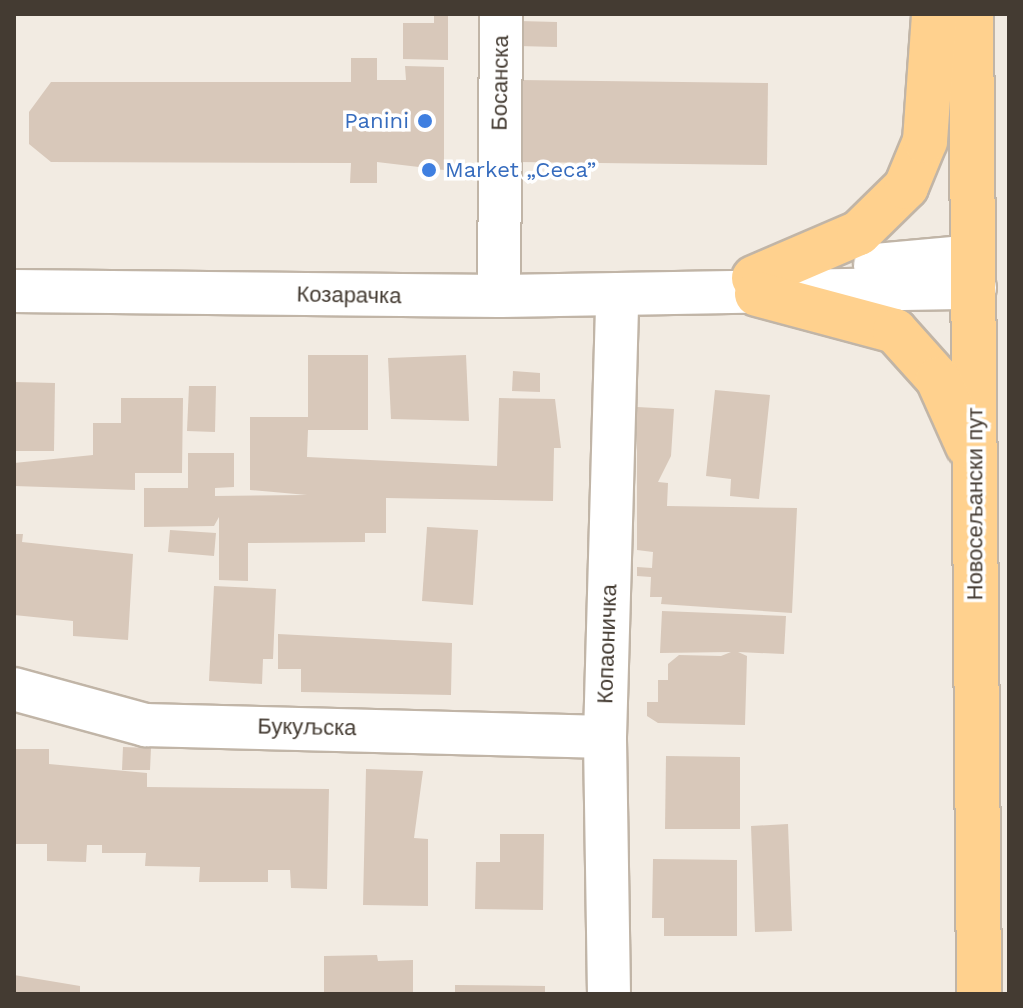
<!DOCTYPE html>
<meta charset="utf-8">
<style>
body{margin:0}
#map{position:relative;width:1023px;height:1008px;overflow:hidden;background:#f2ebe2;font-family:"Work Sans",sans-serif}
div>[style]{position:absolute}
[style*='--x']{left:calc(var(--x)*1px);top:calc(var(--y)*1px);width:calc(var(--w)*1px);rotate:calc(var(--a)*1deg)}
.building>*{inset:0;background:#d8c8ba}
.roads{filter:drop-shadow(2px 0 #c1b5a7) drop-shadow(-2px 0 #c1b5a7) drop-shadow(0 2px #c1b5a7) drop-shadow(0 -2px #c1b5a7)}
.street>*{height:42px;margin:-21px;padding:0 21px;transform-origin:21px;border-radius:21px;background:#fff}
.primary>*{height:44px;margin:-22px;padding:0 22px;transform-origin:22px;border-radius:22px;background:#ffd18e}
.dots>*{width:22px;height:22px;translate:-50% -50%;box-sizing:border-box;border:4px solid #fff;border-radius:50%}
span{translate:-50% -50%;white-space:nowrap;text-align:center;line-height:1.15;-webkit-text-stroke:7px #fff;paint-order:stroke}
.street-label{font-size:22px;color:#443b32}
.shop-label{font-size:22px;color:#366cbe}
.right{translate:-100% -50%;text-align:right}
.left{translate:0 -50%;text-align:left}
.frame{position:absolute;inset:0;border:16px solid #443b32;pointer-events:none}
</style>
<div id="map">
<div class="building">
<i style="clip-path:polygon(434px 14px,448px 14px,448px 60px,403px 59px,403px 23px,434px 23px)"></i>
<i style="clip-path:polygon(519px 21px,557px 22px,557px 47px,518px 46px)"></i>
<i style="clip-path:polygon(351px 58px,377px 58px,377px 80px,406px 80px,405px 66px,444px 67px,444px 170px,377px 162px,377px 183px,350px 183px,351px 163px,51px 162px,29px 144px,29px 112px,51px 82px,351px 82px)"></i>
<i style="clip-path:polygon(519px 80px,768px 83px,767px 165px,518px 162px)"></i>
<i style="clip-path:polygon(308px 355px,368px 355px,368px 430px,308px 430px,307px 457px,497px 466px,499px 398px,555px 399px,561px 448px,554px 448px,553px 501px,386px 498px,386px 533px,365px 533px,365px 542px,248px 543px,248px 581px,219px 580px,219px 517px,214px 526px,144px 527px,144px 488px,188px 488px,188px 453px,234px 453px,234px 487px,215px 488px,215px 496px,307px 495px,250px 490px,250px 417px,308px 417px)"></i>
<i style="clip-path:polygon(466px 355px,469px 421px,391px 419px,388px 358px)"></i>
<i style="clip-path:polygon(513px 371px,540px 373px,540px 392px,512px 391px)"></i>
<i style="clip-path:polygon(14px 382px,55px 383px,54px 451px,14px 451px)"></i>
<i style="clip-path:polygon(189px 386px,216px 386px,215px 432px,187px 431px)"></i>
<i style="clip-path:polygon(715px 390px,770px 395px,759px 499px,730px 496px,731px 479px,706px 476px)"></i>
<i style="clip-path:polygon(121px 398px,183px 398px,182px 473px,135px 473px,135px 490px,14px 486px,14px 463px,93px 455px,93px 423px,121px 423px)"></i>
<i style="clip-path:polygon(637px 407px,674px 409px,671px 456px,658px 482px,668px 483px,667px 506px,797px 508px,792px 613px,661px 604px,662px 597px,650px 597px,651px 577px,637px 576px,637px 567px,652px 568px,653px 552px,637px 550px)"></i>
<i style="clip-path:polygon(427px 527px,478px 530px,473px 605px,422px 601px)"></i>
<i style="clip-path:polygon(170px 530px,216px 533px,214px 556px,168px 552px)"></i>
<i style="clip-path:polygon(14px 534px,23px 534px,22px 542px,133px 554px,128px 640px,73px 636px,73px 621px,14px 615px)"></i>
<i style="clip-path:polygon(214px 586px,276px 589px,273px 659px,263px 659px,262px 684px,209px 681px)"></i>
<i style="clip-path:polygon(662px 611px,786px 616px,784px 654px,738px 652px,747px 656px,745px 725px,658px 723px,647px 716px,647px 702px,658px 702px,658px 680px,668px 680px,668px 664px,679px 655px,721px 656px,731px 652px,660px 653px)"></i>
<i style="clip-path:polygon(278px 634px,452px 643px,451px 695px,301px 692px,301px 669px,278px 669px)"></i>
<i style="clip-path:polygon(123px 747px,151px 748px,150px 770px,122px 770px)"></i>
<i style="clip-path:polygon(14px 749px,49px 749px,49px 764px,147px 773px,147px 787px,329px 789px,327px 889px,291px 888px,290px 870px,268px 870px,268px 882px,199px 882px,200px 867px,145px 866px,146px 853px,102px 853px,102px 845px,87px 845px,86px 862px,47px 861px,47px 844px,14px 844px)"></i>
<i style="clip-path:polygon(666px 756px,740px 757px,740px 829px,665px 829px)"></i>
<i style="clip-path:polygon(366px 769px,423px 771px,414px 838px,428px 839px,428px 906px,363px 905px)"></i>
<i style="clip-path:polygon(788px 824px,792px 931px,755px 932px,751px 826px)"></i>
<i style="clip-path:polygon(500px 834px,544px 834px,543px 910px,475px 909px,476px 862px,500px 862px)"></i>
<i style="clip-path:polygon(653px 859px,737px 860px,737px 936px,664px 936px,664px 918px,652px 918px)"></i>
<i style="clip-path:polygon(377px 955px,378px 961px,413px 960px,413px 994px,324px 994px,324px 956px)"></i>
<i style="clip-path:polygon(14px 975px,80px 986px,80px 994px,14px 994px)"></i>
<i style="clip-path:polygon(455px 985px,545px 986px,545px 994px,455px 994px)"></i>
</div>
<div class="roads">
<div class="street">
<i style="--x:875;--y:265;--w:99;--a:-5.2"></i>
<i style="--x:14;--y:291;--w:485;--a:0.6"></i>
<i style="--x:499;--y:296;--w:476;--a:-1"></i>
<i style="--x:499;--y:296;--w:282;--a:-89.6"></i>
<i style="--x:14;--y:689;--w:137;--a:15.3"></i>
<i style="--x:146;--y:725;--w:459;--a:1.5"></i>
<i style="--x:609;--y:994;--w:257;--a:-90.9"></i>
<i style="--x:605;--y:737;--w:443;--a:-88.4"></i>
</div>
<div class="primary">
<i style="--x:971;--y:14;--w:980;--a:89.53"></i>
<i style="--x:754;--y:278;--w:114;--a:-23.2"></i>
<i style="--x:859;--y:233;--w:66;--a:-44.4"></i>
<i style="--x:906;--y:187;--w:50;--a:-67.6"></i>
<i style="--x:925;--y:141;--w:127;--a:-85.9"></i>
<i style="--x:757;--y:294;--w:143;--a:15"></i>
<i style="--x:895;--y:331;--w:64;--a:48.1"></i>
<i style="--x:938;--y:379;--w:73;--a:65.9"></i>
</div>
</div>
<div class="dots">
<i style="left:425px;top:121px;background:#3f7fe0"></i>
<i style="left:429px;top:170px;background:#3f7fe0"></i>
</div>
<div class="street-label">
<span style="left:500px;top:83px;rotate:-89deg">Босанска</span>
<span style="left:349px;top:295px;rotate:1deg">Козарачка</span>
<span style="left:975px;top:504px;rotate:-90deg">Новосељански пут</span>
<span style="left:607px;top:644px;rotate:-88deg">Копаоничка</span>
<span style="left:307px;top:727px;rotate:1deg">Букуљска</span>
</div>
<div class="shop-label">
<span class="right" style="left:409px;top:121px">Panini</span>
<span class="left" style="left:445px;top:170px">Market „Ceca”</span>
</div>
<div class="frame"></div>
</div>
